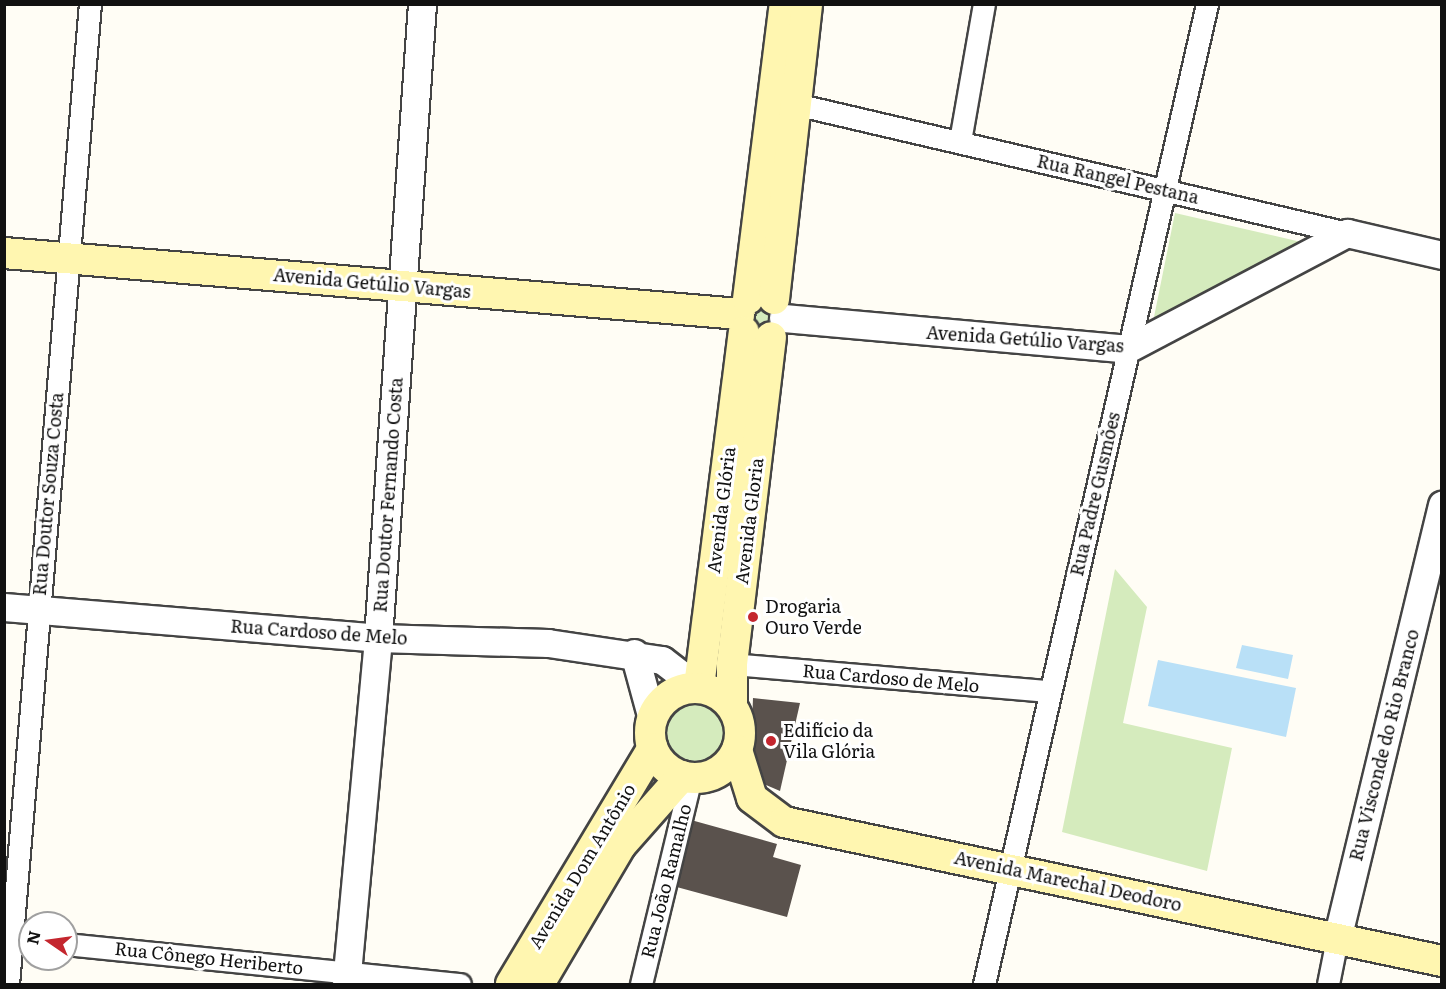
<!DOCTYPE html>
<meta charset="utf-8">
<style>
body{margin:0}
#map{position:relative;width:1446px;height:989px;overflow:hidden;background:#fffdf5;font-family:Literata,serif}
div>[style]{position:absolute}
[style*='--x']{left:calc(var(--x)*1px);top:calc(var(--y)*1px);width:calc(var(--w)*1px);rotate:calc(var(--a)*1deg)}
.green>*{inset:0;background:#d5ebbd}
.round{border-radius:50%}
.water>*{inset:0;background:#b9e0f7}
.building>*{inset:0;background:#5a524d}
.roads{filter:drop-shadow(2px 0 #444) drop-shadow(-2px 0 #444) drop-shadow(0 2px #444) drop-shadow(0 -2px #444)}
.minor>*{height:21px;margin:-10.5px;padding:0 10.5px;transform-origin:10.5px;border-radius:10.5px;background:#fff}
.tertiary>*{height:27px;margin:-13.5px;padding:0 13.5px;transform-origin:13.5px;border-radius:13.5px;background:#fff}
.secondary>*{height:30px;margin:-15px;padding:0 15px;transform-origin:15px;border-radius:15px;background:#fff6b0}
.secondary>.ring{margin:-15px;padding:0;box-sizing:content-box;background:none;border:30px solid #fff6b0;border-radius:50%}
.dots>*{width:16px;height:16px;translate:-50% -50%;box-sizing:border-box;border:3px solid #fff;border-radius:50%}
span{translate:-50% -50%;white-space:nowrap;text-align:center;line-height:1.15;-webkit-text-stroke:6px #fff;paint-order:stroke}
.street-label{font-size:18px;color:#111}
.poi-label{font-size:18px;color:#111}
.left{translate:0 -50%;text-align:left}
.frame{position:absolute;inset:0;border:6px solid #111;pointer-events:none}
.north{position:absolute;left:18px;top:911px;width:60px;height:60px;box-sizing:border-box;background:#fff;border:2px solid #a0a0a0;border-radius:50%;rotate:283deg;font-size:16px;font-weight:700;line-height:24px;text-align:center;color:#111}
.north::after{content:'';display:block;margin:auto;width:21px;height:27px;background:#c4262e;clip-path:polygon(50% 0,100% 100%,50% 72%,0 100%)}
</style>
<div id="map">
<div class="green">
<i style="clip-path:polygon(1175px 213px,1314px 245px,1153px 322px)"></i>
<i style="clip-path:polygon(759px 301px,775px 314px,767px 330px,755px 330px,746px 311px)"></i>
<i style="clip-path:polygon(1115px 569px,1147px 607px,1123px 723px,1232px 748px,1207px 871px,1062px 832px)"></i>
<i class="round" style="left:662px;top:700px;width:64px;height:64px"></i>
</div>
<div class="water">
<i style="clip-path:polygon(1242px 645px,1293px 655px,1288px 679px,1236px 668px)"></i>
<i style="clip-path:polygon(1158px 660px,1296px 688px,1286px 737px,1148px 706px)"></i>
</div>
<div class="building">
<i style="clip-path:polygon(753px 698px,800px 703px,780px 791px,750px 778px)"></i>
<i style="clip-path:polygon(691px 820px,777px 844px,773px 857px,801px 865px,787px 917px,673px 886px)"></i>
</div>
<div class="roads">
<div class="minor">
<i style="--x:795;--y:104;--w:567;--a:13.15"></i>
<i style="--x:960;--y:141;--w:139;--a:-80.1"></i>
<i style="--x:732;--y:664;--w:319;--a:4.9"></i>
<i style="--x:66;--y:944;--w:396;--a:5.8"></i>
<i style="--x:8;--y:984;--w:983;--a:-85.22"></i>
<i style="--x:641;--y:984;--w:213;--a:-76.4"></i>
<i style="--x:984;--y:984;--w:1005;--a:-77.18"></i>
<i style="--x:1328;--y:984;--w:46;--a:-78.7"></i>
</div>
<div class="tertiary">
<i style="--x:783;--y:318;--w:345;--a:5.1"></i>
<i style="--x:1127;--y:349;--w:249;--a:-27.8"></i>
<i style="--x:1347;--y:233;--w:98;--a:13"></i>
<i style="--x:4;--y:607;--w:375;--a:4.7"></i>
<i style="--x:378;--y:638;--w:170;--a:1.7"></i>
<i style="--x:548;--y:643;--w:115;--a:8.5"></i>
<i style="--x:662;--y:660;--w:44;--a:37.6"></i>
<i style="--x:634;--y:653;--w:68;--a:74.7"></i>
<i style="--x:1337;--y:939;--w:447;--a:-76.4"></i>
<i style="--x:346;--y:984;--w:347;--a:-84.7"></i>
<i style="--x:378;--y:638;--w:636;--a:-86.03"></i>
</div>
<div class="secondary">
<i style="--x:4;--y:253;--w:738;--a:4.74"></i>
<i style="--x:748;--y:299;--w:297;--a:-82.9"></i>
<i style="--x:774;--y:299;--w:297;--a:-83.6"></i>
<i style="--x:699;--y:687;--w:358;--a:-82.8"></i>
<i class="ring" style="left:650px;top:688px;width:60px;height:60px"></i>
<i style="--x:732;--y:706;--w:42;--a:-90"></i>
<i style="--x:732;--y:664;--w:329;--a:-83.2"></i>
<i style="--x:737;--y:750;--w:50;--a:72.6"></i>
<i style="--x:752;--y:798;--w:40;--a:37"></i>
<i style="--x:784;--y:822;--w:673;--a:11.93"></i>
<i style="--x:511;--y:984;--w:275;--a:-59"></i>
<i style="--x:539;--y:984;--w:161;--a:-59.5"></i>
<i style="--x:621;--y:845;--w:92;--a:-48.5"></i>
</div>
</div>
<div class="dots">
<i style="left:753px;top:617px;background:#c4262e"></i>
<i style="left:771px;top:741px;background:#c4262e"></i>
</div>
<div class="street-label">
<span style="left:1118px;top:179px;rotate:13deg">Rua Rangel Pestana</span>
<span style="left:372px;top:283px;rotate:5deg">Avenida Getúlio Vargas</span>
<span style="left:1025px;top:339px;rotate:4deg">Avenida Getúlio Vargas</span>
<span style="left:48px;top:494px;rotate:-85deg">Rua Doutor Souza Costa</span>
<span style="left:1095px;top:494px;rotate:-77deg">Rua Padre Gusmões</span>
<span style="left:388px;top:495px;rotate:-86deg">Rua Doutor Fernando Costa</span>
<span style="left:721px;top:510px;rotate:-83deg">Avenida Glória</span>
<span style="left:749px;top:521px;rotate:-83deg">Avenida Gloria</span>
<span style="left:319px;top:632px;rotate:4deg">Rua Cardoso de Melo</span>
<span style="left:891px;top:678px;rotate:5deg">Rua Cardoso de Melo</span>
<span style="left:1384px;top:745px;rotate:-76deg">Rua Visconde do Rio Branco</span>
<span style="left:582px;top:866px;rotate:-59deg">Avenida Dom Antônio</span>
<span style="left:666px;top:881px;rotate:-76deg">Rua João Ramalho</span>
<span style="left:1068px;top:881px;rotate:12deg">Avenida Marechal Deodoro</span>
<span style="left:209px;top:958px;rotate:6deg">Rua Cônego Heriberto</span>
</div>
<div class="poi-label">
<span class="left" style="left:765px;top:617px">Drogaria<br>Ouro Verde</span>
<span class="left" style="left:783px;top:741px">Edifício da<br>Vila Glória</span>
</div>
<div class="frame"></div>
<div class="north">N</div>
</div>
